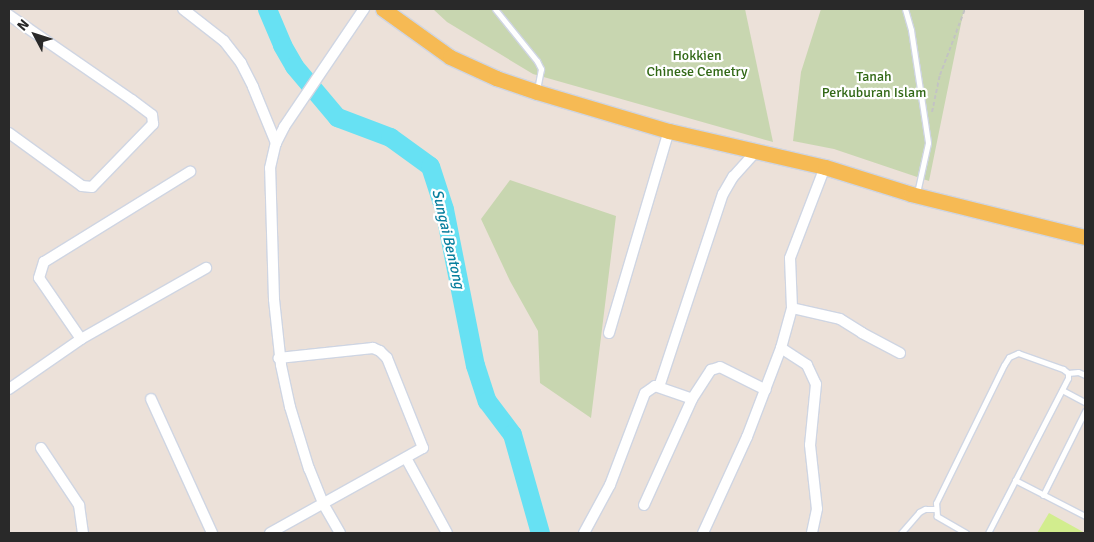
<!DOCTYPE html>
<style>
body{margin:0}
#map{position:relative;width:1094px;height:542px;overflow:hidden;background:#ece1d9;font-family:Signika,sans-serif}
div>[style]{position:absolute}
[style*='--x']{left:calc(var(--x)*1px);top:calc(var(--y)*1px);width:calc(var(--w)*1px);rotate:calc(var(--a)*1deg)}
.cemetery>*{inset:0;background:#c8d6b0}
.pitch>*{inset:0;background:#d2ed8e}
.river>*{height:19px;margin:-9.5px;padding:0 9.5px;transform-origin:9.5px;border-radius:9.5px;background:#67e1f3}
.path>*{height:2px;margin-top:-1px;transform-origin:0;background:repeating-linear-gradient(90deg,#c3c3c3 0 4px,transparent 0 6.5px)}
.roads{filter:drop-shadow(1px 0 #cfd5e2) drop-shadow(-1px 0 #cfd5e2) drop-shadow(0 1px #cfd5e2) drop-shadow(0 -1px #cfd5e2)}
.service>*{height:5px;margin:-2.5px;padding:0 2.5px;transform-origin:2.5px;border-radius:2.5px;background:#fff}
.minor>*{height:10px;margin:-5px;padding:0 5px;transform-origin:5px;border-radius:5px;background:#fff}
.primary>*{height:15px;margin:-7.5px;padding:0 7.5px;transform-origin:7.5px;border-radius:7.5px;background:#f6ba54}
span{translate:-50% -50%;white-space:nowrap;text-align:center;line-height:1.15;-webkit-text-stroke:4.5px #fff;paint-order:stroke}
.park-label{font-size:14px;color:#326816}
.water-label{font-size:15px;color:#087f9e;font-style:italic}
.frame{position:absolute;inset:0;border:10px solid #292929;pointer-events:none}
.north{position:absolute;left:10px;top:10px;width:50px;height:50px;-webkit-text-stroke:4px #fff;paint-order:stroke;rotate:310deg;font-size:14px;font-weight:700;line-height:20px;text-align:center;color:#292929}
.north::after{content:'';display:block;margin:auto;width:18px;height:22px;background:#292929;clip-path:polygon(50% 0,100% 100%,50% 72%,0 100%)}
</style>
<div id="map">
<div class="cemetery">
<i style="clip-path:polygon(433px 9px,745px 9px,773px 142px,533px 74px,447px 22px)"></i>
<i style="clip-path:polygon(821px 9px,964px 9px,929px 181px,834px 149px,793px 141px,801px 72px)"></i>
<i style="clip-path:polygon(510px 180px,616px 216px,591px 418px,540px 383px,538px 331px,510px 281px,481px 219px)"></i>
</div>
<div class="pitch">
<i style="clip-path:polygon(1049px 513px,1085px 533px,1037px 533px)"></i>
</div>
<div class="river">
<i style="--x:267;--y:9;--w:39;--a:67"></i>
<i style="--x:282;--y:45;--w:24;--a:60"></i>
<i style="--x:294;--y:66;--w:67;--a:49.9"></i>
<i style="--x:337;--y:117;--w:57;--a:20.7"></i>
<i style="--x:390;--y:137;--w:49;--a:35.9"></i>
<i style="--x:430;--y:166;--w:45;--a:72"></i>
<i style="--x:444;--y:209;--w:159;--a:78.8"></i>
<i style="--x:475;--y:365;--w:38;--a:72"></i>
<i style="--x:487;--y:401;--w:41;--a:52.9"></i>
<i style="--x:512;--y:434;--w:103;--a:74.2"></i>
</div>
<div class="path">
<i style="--x:932;--y:112;--w:38;--a:-78"></i>
<i style="--x:940;--y:75;--w:71;--a:-69.3"></i>
</div>
<div class="roads">
<div class="service">
<i style="--x:495;--y:9;--w:67;--a:51.1"></i>
<i style="--x:537;--y:61;--w:9;--a:63"></i>
<i style="--x:541;--y:69;--w:21;--a:101"></i>
<i style="--x:905;--y:9;--w:22;--a:74"></i>
<i style="--x:911;--y:30;--w:114;--a:81.4"></i>
<i style="--x:928;--y:143;--w:51;--a:102.4"></i>
<i style="--x:1068;--y:373;--w:10;--a:-6"></i>
<i style="--x:1078;--y:372;--w:8;--a:23"></i>
<i style="--x:1062;--y:390;--w:26;--a:28"></i>
<i style="--x:1015;--y:480;--w:79;--a:27.2"></i>
<i style="--x:1043;--y:495;--w:94;--a:-63.4"></i>
<i style="--x:901;--y:533;--w:28;--a:-49"></i>
<i style="--x:919;--y:512;--w:7;--a:-27"></i>
<i style="--x:925;--y:509;--w:10;--a:0"></i>
<i style="--x:966;--y:533;--w:34;--a:-150"></i>
<i style="--x:937;--y:516;--w:13;--a:-94"></i>
<i style="--x:936;--y:503;--w:154;--a:-63.8"></i>
<i style="--x:1004;--y:365;--w:9;--a:-58"></i>
<i style="--x:1009;--y:357;--w:10;--a:-24"></i>
<i style="--x:1018;--y:353;--w:48;--a:19.6"></i>
<i style="--x:1063;--y:369;--w:6;--a:39"></i>
<i style="--x:1068;--y:373;--w:5;--a:90"></i>
<i style="--x:1068;--y:378;--w:174;--a:117.3"></i>
</div>
<div class="minor">
<i style="--x:183;--y:9;--w:52;--a:38"></i>
<i style="--x:224;--y:41;--w:28;--a:52"></i>
<i style="--x:241;--y:63;--w:27;--a:63"></i>
<i style="--x:253;--y:87;--w:61;--a:67.7"></i>
<i style="--x:9;--y:133;--w:90;--a:36"></i>
<i style="--x:82;--y:186;--w:10;--a:6"></i>
<i style="--x:92;--y:187;--w:88;--a:-45.9"></i>
<i style="--x:153;--y:124;--w:9;--a:-96"></i>
<i style="--x:152;--y:115;--w:25;--a:-143"></i>
<i style="--x:132;--y:100;--w:150;--a:-145.4"></i>
<i style="--x:792;--y:308;--w:49;--a:12.9"></i>
<i style="--x:840;--y:319;--w:26;--a:32"></i>
<i style="--x:862;--y:333;--w:43;--a:27.8"></i>
<i style="--x:609;--y:333;--w:211;--a:-73.5"></i>
<i style="--x:81;--y:339;--w:74;--a:-124.5"></i>
<i style="--x:39;--y:278;--w:17;--a:-73"></i>
<i style="--x:44;--y:262;--w:172;--a:-31.7"></i>
<i style="--x:781;--y:348;--w:31;--a:33"></i>
<i style="--x:807;--y:365;--w:21;--a:65"></i>
<i style="--x:816;--y:384;--w:61;--a:95.6"></i>
<i style="--x:810;--y:445;--w:64;--a:83.8"></i>
<i style="--x:817;--y:509;--w:25;--a:102"></i>
<i style="--x:659;--y:387;--w:203;--a:-71.7"></i>
<i style="--x:723;--y:194;--w:20;--a:-60"></i>
<i style="--x:733;--y:177;--w:36;--a:-48"></i>
<i style="--x:9;--y:389;--w:88;--a:-34.8"></i>
<i style="--x:81;--y:339;--w:144;--a:-29.6"></i>
<i style="--x:151;--y:399;--w:147;--a:65.5"></i>
<i style="--x:41;--y:448;--w:69;--a:56.3"></i>
<i style="--x:79;--y:505;--w:28;--a:82"></i>
<i style="--x:406;--y:458;--w:85;--a:61.3"></i>
<i style="--x:644;--y:505;--w:116;--a:-65.6"></i>
<i style="--x:692;--y:399;--w:35;--a:-57"></i>
<i style="--x:711;--y:370;--w:9;--a:-18"></i>
<i style="--x:720;--y:367;--w:51;--a:26.6"></i>
<i style="--x:270;--y:533;--w:175;--a:-29.1"></i>
<i style="--x:423;--y:448;--w:97;--a:-111.8"></i>
<i style="--x:387;--y:358;--w:10;--a:-135"></i>
<i style="--x:380;--y:351;--w:8;--a:-157"></i>
<i style="--x:373;--y:348;--w:95;--a:173.9"></i>
<i style="--x:340;--y:533;--w:34;--a:-120"></i>
<i style="--x:323;--y:503;--w:37;--a:-112"></i>
<i style="--x:309;--y:469;--w:65;--a:-107"></i>
<i style="--x:290;--y:407;--w:43;--a:-102.1"></i>
<i style="--x:281;--y:365;--w:66;--a:-96.1"></i>
<i style="--x:274;--y:299;--w:131;--a:-91.7"></i>
<i style="--x:270;--y:168;--w:26;--a:-77"></i>
<i style="--x:276;--y:143;--w:18;--a:-63"></i>
<i style="--x:284;--y:127;--w:143;--a:-55.9"></i>
<i style="--x:584;--y:533;--w:55;--a:-61.6"></i>
<i style="--x:610;--y:485;--w:98;--a:-69.2"></i>
<i style="--x:645;--y:393;--w:12;--a:-35"></i>
<i style="--x:655;--y:386;--w:39;--a:19"></i>
<i style="--x:703;--y:533;--w:106;--a:-65.4"></i>
<i style="--x:747;--y:437;--w:95;--a:-69.1"></i>
<i style="--x:781;--y:348;--w:41;--a:-74.6"></i>
<i style="--x:792;--y:308;--w:50;--a:-92.3"></i>
<i style="--x:790;--y:258;--w:97;--a:-69"></i>
</div>
<div class="primary">
<i style="--x:383;--y:9;--w:82;--a:35.6"></i>
<i style="--x:450;--y:57;--w:51;--a:24.5"></i>
<i style="--x:496;--y:78;--w:43;--a:18.9"></i>
<i style="--x:537;--y:92;--w:138;--a:16.5"></i>
<i style="--x:669;--y:131;--w:160;--a:13"></i>
<i style="--x:825;--y:167;--w:90;--a:17.4"></i>
<i style="--x:911;--y:194;--w:179;--a:13.9"></i>
</div>
</div>
<div class="park-label">
<span style="left:697px;top:64px">Hokkien<br>Chinese Cemetry</span>
<span style="left:874px;top:85px">Tanah<br>Perkuburan Islam</span>
</div>
<div class="water-label">
<span style="left:448px;top:239px;rotate:77deg">Sungai Bentong</span>
</div>
<div class="frame"></div>
<div class="north">N</div>
</div>
